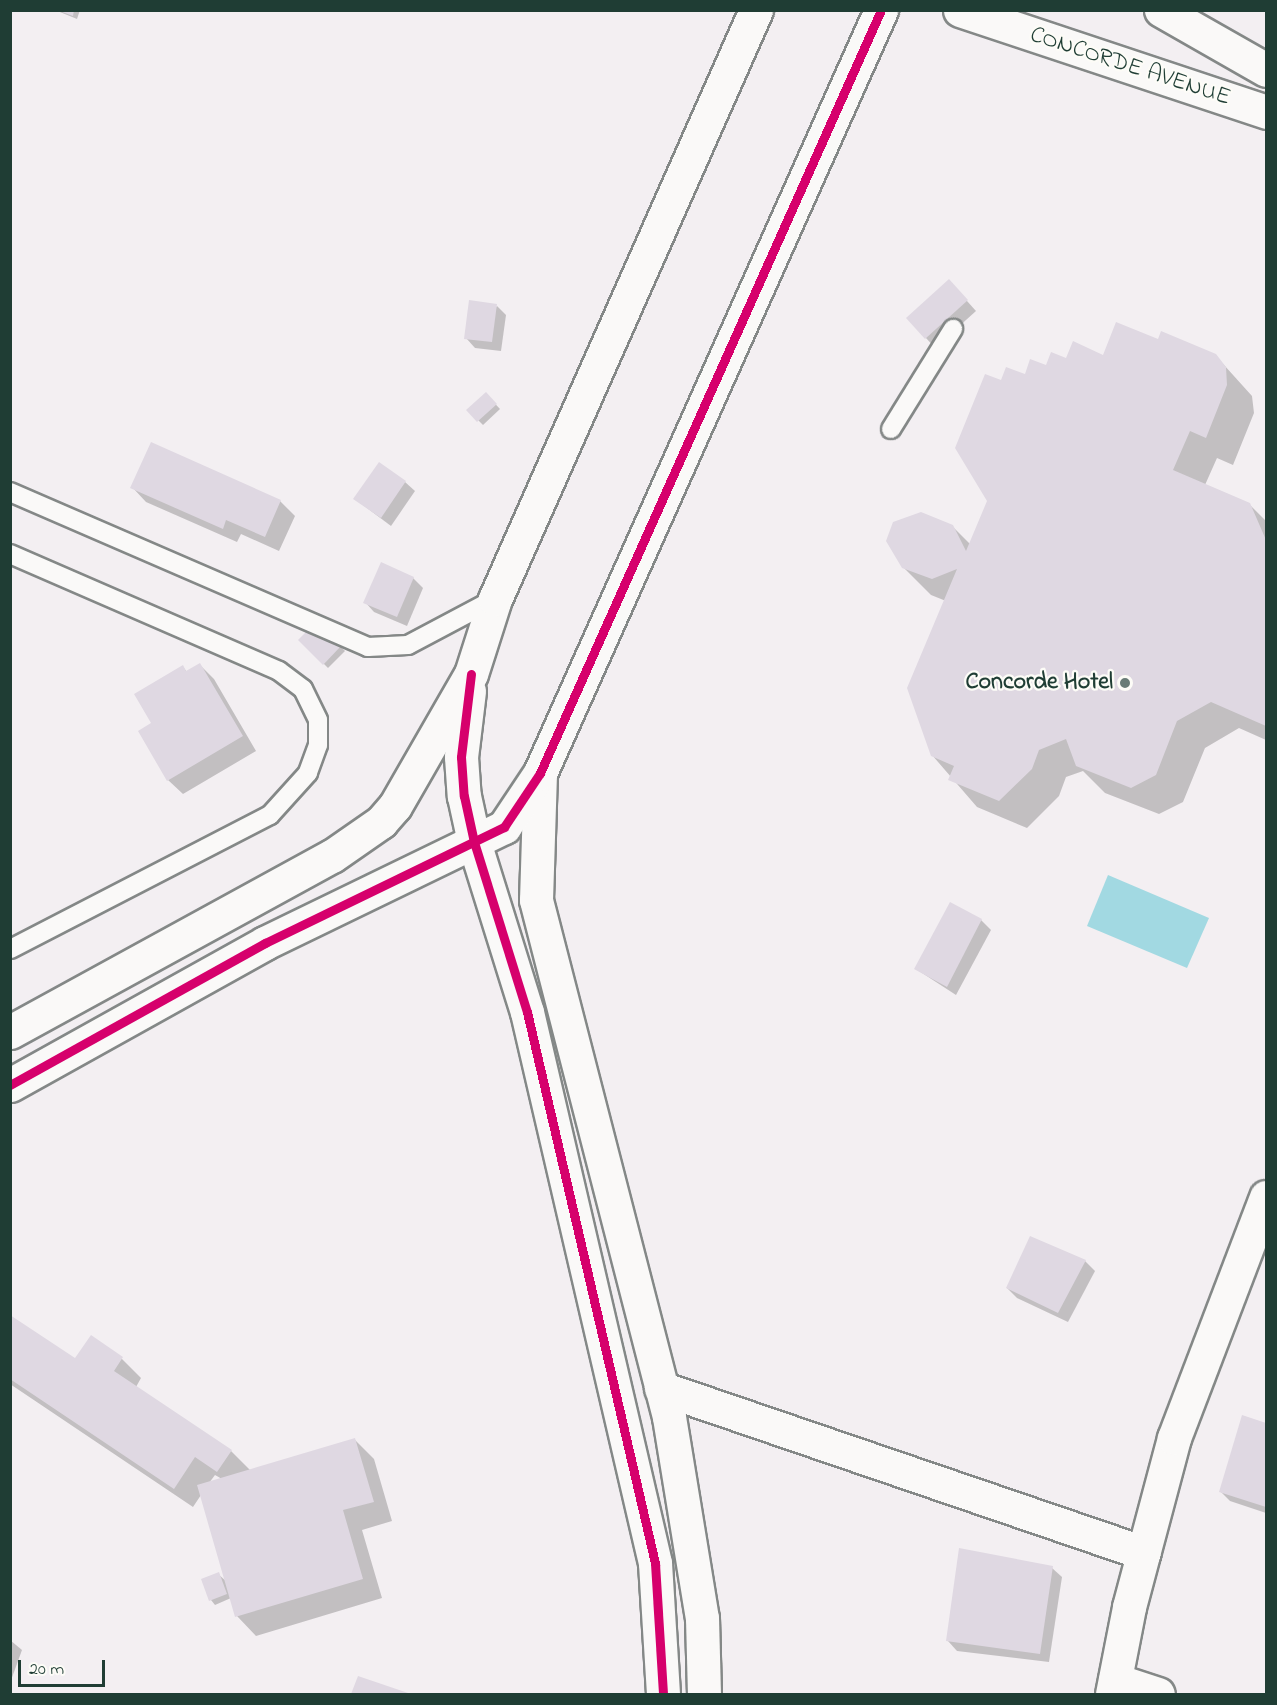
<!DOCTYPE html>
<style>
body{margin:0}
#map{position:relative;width:1277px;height:1705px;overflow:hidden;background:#f3eff2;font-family:"Indie Flower",sans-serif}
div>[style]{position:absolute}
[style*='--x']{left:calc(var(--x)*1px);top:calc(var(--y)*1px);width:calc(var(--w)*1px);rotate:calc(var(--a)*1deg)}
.water>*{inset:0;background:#a2d9e2}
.shadow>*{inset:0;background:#0003}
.building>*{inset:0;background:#dfd8e2}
.roads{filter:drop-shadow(2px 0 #848887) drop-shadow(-2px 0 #848887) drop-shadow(0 2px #848887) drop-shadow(0 -2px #848887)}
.lane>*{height:18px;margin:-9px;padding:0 9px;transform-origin:9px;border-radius:9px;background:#faf9f8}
.street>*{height:33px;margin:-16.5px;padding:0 16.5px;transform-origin:16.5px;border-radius:16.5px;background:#faf9f8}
.secondary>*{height:33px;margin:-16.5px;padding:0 16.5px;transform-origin:16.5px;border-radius:16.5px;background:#faf9f8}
.cycleway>*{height:9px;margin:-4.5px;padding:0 4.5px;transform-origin:4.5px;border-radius:4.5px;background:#d6006c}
.dots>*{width:16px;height:16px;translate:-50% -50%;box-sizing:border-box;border:3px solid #fdfcf7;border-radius:50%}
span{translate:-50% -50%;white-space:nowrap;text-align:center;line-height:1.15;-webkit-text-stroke:4.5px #fdfcf7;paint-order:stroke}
.street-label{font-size:24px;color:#1f3d34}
.poi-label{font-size:24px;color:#1f3d34;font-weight:700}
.right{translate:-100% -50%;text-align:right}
.frame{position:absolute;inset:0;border:12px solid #1f3d34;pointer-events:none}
.scale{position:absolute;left:18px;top:1660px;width:87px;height:27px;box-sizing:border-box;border:3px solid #1f3d34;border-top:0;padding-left:8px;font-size:18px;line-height:21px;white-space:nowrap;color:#1f3d34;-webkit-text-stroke:4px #fdfcf7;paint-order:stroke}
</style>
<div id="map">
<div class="water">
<i style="clip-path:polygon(1108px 875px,1209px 918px,1187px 968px,1087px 926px)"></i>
</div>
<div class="shadow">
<i style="clip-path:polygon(55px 10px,80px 10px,77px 19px)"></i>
<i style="clip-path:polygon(958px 291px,976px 311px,935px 348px,908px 318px)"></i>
<i style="clip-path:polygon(497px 306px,506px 315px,501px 351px,475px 348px,466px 338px)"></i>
<i style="clip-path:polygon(1159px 341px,1215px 355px,1252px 396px,1254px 413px,1233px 465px,1217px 458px,1205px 485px,1249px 504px,1266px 521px,1266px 740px,1239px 728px,1205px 748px,1183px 802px,1159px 814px,1105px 793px,1083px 771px,1066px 777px,1059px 796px,1027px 828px,977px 807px,932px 755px,946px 601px,931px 595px,903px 567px,952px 526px,970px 544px,988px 501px,1002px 382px,1067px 360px,1104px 357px)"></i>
<i style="clip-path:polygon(486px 394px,500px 409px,483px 425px,468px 410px)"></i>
<i style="clip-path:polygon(151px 444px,280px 501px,295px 516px,279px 551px,241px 534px,237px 542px,146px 502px,132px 487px)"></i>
<i style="clip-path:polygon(405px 482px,415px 491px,391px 526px,355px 499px)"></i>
<i style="clip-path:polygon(381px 564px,413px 578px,423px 588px,407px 626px,374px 612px,365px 602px)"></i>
<i style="clip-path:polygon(317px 623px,345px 651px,328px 668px,300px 640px)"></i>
<i style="clip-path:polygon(200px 665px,214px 679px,256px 751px,183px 794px,168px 780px,153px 724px,183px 667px,187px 672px)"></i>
<i style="clip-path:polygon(981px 920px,991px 930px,956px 995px,916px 969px)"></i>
<i style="clip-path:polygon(1031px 1238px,1085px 1261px,1095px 1271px,1068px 1322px,1017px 1298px,1007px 1288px)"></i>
<i style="clip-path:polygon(evenodd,10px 1316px,76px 1360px,91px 1337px,122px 1359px,141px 1378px,136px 1387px,231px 1451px,251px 1471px,355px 1440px,374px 1459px,392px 1521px,362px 1530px,382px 1598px,256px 1636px,237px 1616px,231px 1598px,215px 1605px,211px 1600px,218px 1574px,227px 1582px,201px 1495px,193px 1507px,10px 1384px,10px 1316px,215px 1475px,222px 1479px,209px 1483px,215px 1475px)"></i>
<i style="clip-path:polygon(1243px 1416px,1266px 1424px,1266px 1513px,1230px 1501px,1221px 1492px)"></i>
<i style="clip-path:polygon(1052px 1568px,1062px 1577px,1049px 1662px,957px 1651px,948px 1641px)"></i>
<i style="clip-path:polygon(10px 1640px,22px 1650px,10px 1683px)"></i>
<i style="clip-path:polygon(359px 1678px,407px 1694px,353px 1694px)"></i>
</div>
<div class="building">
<i style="clip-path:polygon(57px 10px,74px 10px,73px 16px)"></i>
<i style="clip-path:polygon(949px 279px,968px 300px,925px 339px,906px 318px)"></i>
<i style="clip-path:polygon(469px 300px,497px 304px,492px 342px,464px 339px)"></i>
<i style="clip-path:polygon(1116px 322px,1158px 339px,1161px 331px,1216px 354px,1226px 367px,1227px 385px,1206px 438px,1190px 431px,1173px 470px,1250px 503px,1266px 540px,1266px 726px,1211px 702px,1177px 721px,1156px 775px,1131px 788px,1076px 766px,1066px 739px,1039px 750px,1032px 769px,999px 801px,948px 780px,954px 766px,931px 756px,907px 688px,957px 569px,932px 579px,902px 568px,886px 541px,893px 522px,921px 512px,953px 525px,966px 551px,987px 501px,955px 448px,985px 374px,1001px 380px,1006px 367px,1025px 374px,1030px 359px,1046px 365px,1051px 352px,1066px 358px,1073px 341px,1103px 355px)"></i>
<i style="clip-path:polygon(486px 392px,497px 404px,477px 422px,466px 410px)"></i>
<i style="clip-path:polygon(151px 442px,281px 500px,265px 537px,226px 520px,223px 529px,130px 488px)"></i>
<i style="clip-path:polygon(379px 462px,406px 481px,381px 518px,353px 499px)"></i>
<i style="clip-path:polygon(381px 562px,414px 577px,397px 617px,363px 603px)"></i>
<i style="clip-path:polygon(317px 621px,341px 646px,323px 665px,298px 640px)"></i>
<i style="clip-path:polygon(200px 663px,243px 736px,167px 781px,138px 731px,151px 723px,134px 694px,183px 665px,186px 671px)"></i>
<i style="clip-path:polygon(950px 902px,982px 919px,947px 987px,914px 969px)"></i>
<i style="clip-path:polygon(1030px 1236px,1086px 1260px,1058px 1313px,1006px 1288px)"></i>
<i style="clip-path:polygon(10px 1315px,75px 1358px,91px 1335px,123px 1357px,114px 1371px,232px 1450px,217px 1472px,195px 1457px,174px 1489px,10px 1379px)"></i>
<i style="clip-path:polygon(1242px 1415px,1266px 1423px,1266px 1507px,1219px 1492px)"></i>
<i style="clip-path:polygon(355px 1438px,374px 1502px,343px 1510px,363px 1579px,235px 1617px,197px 1485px)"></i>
<i style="clip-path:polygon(959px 1548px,1053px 1566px,1040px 1654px,946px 1641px)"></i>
<i style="clip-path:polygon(219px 1572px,227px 1594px,209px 1601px,201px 1579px)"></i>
<i style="clip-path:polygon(358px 1676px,411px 1694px,351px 1694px)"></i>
</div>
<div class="roads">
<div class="lane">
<i style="--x:891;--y:429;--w:118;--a:-58.2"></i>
<i style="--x:10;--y:492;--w:390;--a:23.4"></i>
<i style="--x:368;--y:647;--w:40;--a:-2.9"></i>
<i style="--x:408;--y:645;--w:96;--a:-27.9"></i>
<i style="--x:10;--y:554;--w:293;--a:23.5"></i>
<i style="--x:279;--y:671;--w:30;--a:37"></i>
<i style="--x:303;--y:689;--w:34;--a:64"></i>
<i style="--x:318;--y:720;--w:25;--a:90"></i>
<i style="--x:318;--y:745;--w:30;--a:110"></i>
<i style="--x:308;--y:773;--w:57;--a:132.1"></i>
<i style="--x:270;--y:815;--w:292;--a:152.7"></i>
</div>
<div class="street">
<i style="--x:960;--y:10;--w:323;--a:18.4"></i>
<i style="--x:1161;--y:10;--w:121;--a:29.7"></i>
<i style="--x:661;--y:1388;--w:510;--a:18.86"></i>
<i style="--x:1115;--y:1680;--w:45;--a:18"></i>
<i style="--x:1112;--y:1694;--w:89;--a:-78.9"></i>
<i style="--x:1129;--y:1607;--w:175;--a:-75.1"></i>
<i style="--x:1174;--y:1438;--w:258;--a:-69.1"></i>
</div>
<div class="secondary">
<i style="--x:469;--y:691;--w:66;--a:96.9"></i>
<i style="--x:461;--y:757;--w:39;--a:86"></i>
<i style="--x:464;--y:796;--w:47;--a:77.7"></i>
<i style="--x:474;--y:842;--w:178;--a:72.7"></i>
<i style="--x:527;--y:1012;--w:566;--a:76.92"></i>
<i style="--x:655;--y:1563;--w:131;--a:86.5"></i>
<i style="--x:540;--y:773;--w:127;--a:91.8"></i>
<i style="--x:536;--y:900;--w:534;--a:75.57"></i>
<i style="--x:669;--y:1417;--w:204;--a:80.7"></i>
<i style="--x:702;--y:1618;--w:76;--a:88.5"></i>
<i style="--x:10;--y:1032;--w:367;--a:-28.7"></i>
<i style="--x:332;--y:856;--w:60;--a:-34.8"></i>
<i style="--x:381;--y:822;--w:21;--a:-49"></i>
<i style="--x:395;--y:806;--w:152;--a:-60.1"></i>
<i style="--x:471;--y:674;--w:79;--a:-72.3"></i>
<i style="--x:495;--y:599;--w:644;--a:-66.1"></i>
<i style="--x:10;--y:1085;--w:292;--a:-29.1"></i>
<i style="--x:265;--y:943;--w:266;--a:-25.9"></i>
<i style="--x:504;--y:827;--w:65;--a:-56.3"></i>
<i style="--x:540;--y:773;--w:836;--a:-65.92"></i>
</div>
</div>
<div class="cycleway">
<i style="--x:471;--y:674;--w:84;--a:96.9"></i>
<i style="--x:461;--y:757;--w:39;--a:86"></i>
<i style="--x:464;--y:796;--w:47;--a:77.7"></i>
<i style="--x:474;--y:842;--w:178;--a:72.7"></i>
<i style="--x:527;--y:1012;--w:566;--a:76.92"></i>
<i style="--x:655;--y:1563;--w:131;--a:86.5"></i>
<i style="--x:10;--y:1085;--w:292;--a:-29.1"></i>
<i style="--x:265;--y:943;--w:266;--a:-25.9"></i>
<i style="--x:504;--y:827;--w:65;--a:-56.3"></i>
<i style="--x:540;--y:773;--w:836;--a:-65.92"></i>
</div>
<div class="dots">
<i style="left:1125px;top:683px;background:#697b76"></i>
</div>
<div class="street-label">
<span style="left:1130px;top:67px;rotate:18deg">CONCORDE AVENUE</span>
</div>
<div class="poi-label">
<span class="right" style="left:1113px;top:683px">Concorde Hotel</span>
</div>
<div class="frame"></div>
<div class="scale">20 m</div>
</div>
